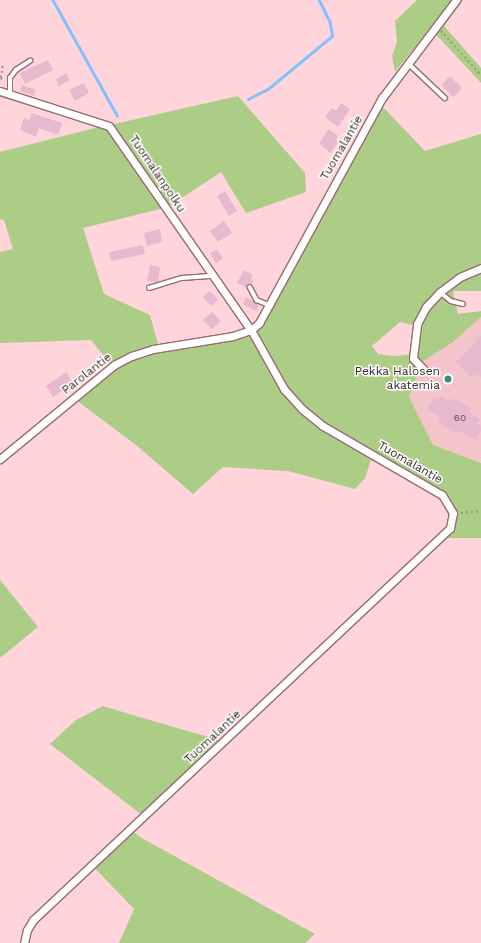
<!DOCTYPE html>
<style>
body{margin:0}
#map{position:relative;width:481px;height:943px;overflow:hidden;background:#ffd4da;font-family:"Work Sans",sans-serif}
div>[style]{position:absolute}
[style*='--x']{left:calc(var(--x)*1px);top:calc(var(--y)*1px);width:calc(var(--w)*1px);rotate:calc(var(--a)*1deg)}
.built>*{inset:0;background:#f3c4ca}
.green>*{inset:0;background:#accd85}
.stream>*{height:2.5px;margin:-1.25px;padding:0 1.25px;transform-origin:1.25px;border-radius:1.25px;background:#83c1fe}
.building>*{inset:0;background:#e7b9ce}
.path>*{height:1.5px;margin-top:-0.75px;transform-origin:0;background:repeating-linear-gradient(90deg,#ac8b8f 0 2px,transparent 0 5px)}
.roads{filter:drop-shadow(1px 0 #986a71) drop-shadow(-1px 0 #986a71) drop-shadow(0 1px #986a71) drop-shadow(0 -1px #986a71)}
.lane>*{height:3.5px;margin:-1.75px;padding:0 1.75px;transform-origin:1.75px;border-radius:1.75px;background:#fff}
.street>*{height:7px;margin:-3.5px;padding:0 3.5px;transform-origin:3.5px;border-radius:3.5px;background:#fff}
.dots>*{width:11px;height:11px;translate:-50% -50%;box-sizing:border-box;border:2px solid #fff;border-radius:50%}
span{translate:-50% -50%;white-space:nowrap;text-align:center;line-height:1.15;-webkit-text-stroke:3px #fff;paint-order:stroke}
.number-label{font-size:10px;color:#674c54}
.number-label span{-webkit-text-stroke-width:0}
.street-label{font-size:12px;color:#3c282b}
.poi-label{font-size:12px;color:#3c282b}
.right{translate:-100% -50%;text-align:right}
</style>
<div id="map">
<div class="built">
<i style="clip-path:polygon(481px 317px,481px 463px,433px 445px,409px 397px,422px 362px,453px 342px)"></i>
</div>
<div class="green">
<i style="clip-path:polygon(417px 0,463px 0,444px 26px,481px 68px,481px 83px,430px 28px,395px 72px,392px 56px,397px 42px,395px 21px)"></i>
<i style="clip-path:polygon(evenodd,0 89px,101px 127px,238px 96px,305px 173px,306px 192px,246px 213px,221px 172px,168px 207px,83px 228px,104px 294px,150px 315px,160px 351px,249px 337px,264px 325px,382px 106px,425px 151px,481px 134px,481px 291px,453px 291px,458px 314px,481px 311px,481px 317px,453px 342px,422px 362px,409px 397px,433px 445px,481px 463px,481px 538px,447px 538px,446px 526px,449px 515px,440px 498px,371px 460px,365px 478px,355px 489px,288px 471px,223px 467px,193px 494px,136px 445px,76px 400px,115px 370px,91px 340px,0 343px,0 252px,13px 249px,4px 220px,0 219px,0 152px,99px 127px,0 97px,0 89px,400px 322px,420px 327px,415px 354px,394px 356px,378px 354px,372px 346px,400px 322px)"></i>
<i style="clip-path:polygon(0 580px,38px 627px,0 658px)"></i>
<i style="clip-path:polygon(103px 706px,136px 716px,222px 741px,142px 815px,50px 744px,76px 720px)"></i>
<i style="clip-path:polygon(129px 828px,140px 837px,315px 934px,305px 943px,119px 943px,134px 909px,90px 863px)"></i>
</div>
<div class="stream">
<i style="--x:53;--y:0;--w:132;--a:60.9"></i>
<i style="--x:248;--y:99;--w:22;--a:-27"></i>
<i style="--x:268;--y:89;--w:83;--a:-39.6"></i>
<i style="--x:332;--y:36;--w:13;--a:-99"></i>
<i style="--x:330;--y:23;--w:25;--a:-116"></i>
</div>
<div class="building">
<i style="clip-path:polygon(48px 60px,53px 70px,25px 84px,20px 73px)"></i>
<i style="clip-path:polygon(66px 73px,70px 80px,59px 86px,56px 79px)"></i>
<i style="clip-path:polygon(450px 76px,462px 88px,453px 97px,441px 85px)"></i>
<i style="clip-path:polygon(84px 83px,89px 93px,75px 101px,69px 90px)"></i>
<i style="clip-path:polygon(22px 85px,36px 90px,34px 96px,20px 91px)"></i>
<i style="clip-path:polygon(341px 103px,350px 109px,338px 127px,325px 117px,332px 108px,336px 111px)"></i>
<i style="clip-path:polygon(32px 113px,62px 123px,58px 135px,39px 128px,36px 137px,20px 130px,24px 118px,29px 120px)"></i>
<i style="clip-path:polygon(329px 129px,338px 136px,336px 139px,339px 141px,330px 153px,319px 143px)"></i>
<i style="clip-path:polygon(225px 191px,237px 211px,229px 216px,217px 196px)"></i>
<i style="clip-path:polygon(224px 221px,232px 233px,218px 242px,210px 231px)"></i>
<i style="clip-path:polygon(160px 229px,162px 242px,147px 246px,144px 233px)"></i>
<i style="clip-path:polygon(143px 245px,145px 254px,111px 261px,109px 252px)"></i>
<i style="clip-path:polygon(217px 249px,223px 258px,216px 263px,210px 253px)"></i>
<i style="clip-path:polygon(150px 265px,160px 267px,158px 282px,147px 281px)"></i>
<i style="clip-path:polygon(244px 270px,253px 275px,251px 279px,254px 281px,247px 288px,237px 283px)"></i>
<i style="clip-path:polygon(210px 291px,218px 300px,211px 306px,203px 297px)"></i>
<i style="clip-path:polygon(246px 297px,259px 304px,256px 311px,243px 304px)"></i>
<i style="clip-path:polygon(212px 312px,221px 321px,212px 329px,203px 320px)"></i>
<i style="clip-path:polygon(481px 336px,481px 377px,477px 374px,473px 378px,456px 362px)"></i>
<i style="clip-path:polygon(66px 372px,73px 383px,53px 397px,46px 386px)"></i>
<i style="clip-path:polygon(442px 396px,451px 402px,453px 398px,471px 408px,469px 412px,480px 419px,477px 424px,481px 426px,481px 431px,476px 440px,458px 430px,456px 434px,438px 423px,442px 418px,427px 409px,434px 397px,439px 400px)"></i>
</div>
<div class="path">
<i style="--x:441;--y:31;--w:59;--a:47.7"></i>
<i style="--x:3;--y:66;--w:12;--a:99"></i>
<i style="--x:1;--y:78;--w:4;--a:56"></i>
<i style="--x:461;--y:513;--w:20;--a:-6"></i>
</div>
<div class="roads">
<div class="lane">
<i style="--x:408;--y:63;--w:51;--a:43.4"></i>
<i style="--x:10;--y:93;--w:15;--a:-90"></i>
<i style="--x:10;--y:78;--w:10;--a:-53"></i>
<i style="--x:16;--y:70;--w:17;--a:-33"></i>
<i style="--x:250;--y:287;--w:15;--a:62"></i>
<i style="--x:257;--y:300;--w:13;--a:23"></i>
<i style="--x:149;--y:288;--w:34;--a:-17"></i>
<i style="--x:182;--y:278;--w:31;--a:-4"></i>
<i style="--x:440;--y:292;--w:14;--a:39"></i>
<i style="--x:451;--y:301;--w:12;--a:14"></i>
</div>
<div class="street">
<i style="--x:0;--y:91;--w:114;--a:17.8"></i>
<i style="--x:109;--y:126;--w:249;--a:55.2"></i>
<i style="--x:251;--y:330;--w:19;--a:162"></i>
<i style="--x:233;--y:336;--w:81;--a:170.8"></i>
<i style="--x:153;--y:349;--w:23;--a:162"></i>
<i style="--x:131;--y:356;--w:19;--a:152"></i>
<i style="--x:114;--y:365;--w:148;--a:140.5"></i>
<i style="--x:424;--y:370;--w:16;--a:-133"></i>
<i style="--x:413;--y:358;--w:34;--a:-83"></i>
<i style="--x:417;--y:324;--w:19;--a:-62"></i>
<i style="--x:426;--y:307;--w:21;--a:-47"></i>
<i style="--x:440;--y:292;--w:25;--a:-37"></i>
<i style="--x:460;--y:277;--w:23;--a:-23"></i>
<i style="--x:24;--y:943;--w:13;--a:-77"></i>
<i style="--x:27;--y:930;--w:12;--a:-59"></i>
<i style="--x:33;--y:920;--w:572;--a:-43.23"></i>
<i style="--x:450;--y:528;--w:15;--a:-79"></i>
<i style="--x:453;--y:513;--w:21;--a:-121"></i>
<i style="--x:442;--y:495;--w:138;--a:-149.9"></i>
<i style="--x:323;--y:426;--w:27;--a:-141"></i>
<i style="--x:302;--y:409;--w:27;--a:-132"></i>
<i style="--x:284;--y:389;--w:68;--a:-119.2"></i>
<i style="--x:251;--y:330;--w:11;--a:-41"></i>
<i style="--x:259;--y:323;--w:21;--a:-61"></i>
<i style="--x:269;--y:305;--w:236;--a:-61.4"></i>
<i style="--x:382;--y:98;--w:123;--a:-52.9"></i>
</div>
</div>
<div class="dots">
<i style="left:448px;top:379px;background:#428983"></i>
</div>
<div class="number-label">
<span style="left:460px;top:418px">60</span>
</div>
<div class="street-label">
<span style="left:342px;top:148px;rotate:-60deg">Tuomalantie</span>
<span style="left:157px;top:174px;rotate:56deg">Tuomalanpolku</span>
<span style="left:87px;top:374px;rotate:-38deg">Parolantie</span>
<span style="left:410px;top:463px;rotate:30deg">Tuomalantie</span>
<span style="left:213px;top:737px;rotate:-43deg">Tuomalantie</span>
</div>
<div class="poi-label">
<span class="right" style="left:440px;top:379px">Pekka Halosen<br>akatemia</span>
</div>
</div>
